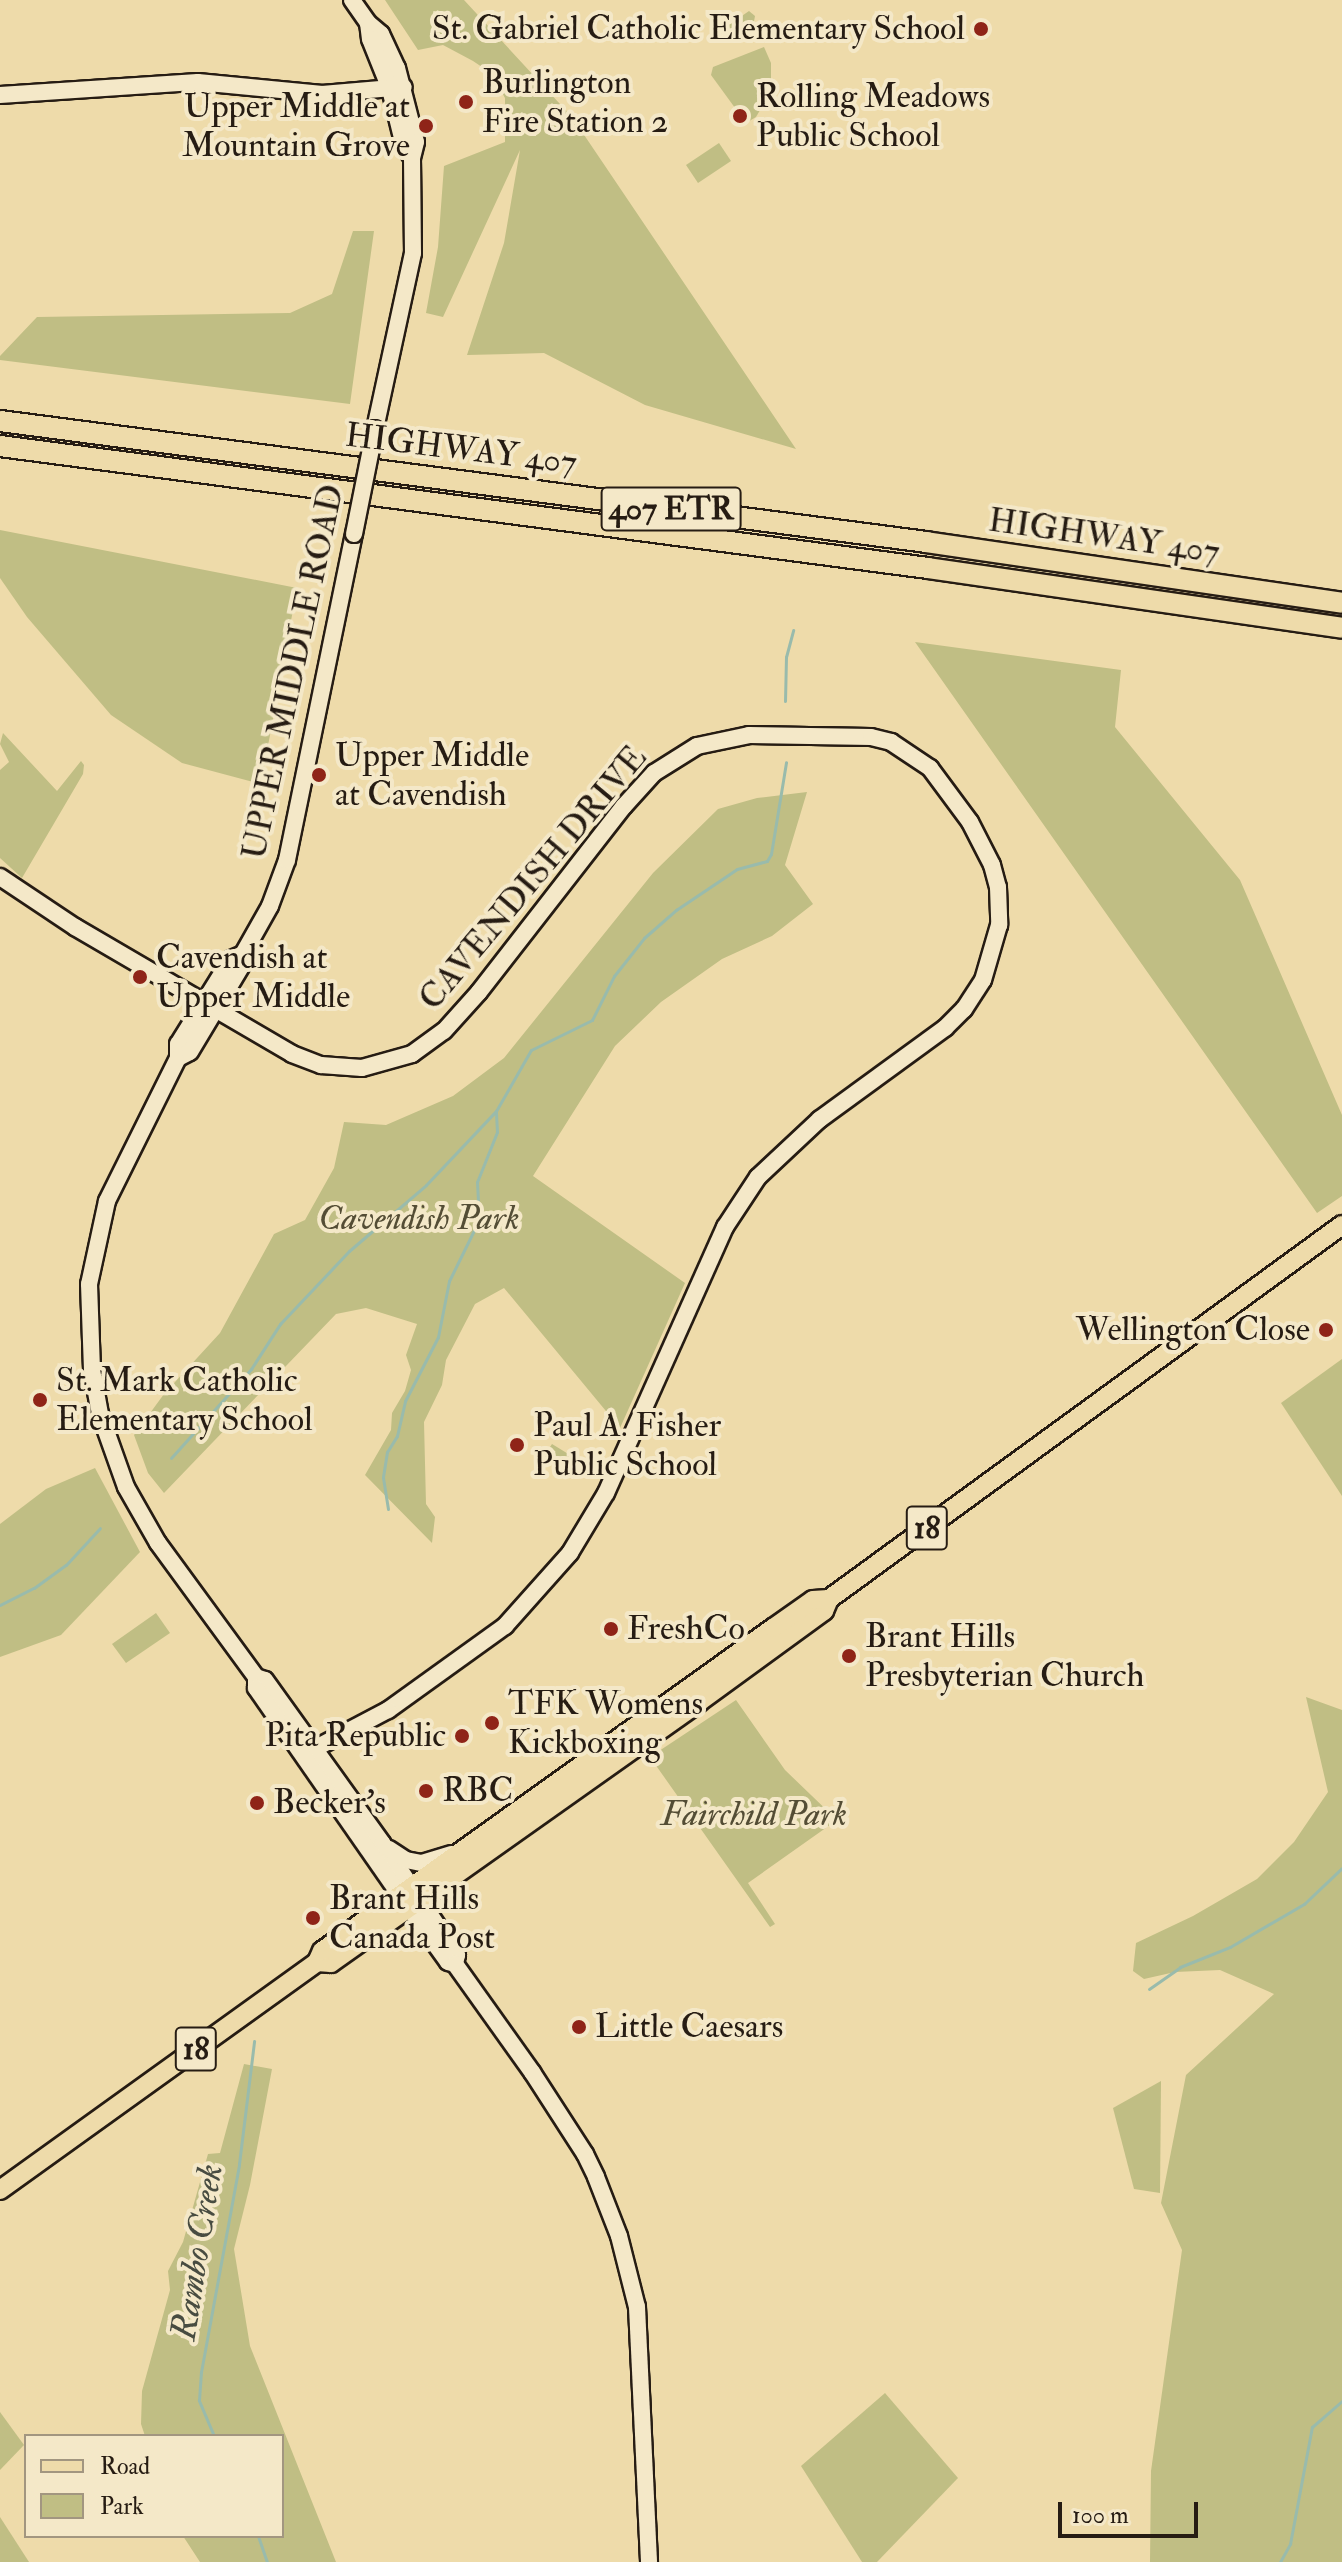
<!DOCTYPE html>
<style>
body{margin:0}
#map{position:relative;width:1342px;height:2562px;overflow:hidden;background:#eedbaa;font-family:"IM FELL Double Pica",serif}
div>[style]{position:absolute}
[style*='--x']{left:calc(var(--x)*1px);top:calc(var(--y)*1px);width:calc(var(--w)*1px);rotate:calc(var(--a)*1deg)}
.green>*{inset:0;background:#c0be84}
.stream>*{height:3px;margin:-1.5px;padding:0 1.5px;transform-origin:1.5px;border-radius:1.5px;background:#99bbac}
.roads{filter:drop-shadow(2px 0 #261c13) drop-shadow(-2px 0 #261c13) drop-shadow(0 2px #261c13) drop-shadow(0 -2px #261c13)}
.secondary>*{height:16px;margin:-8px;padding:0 8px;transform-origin:8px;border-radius:8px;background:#f4e8c8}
.primary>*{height:18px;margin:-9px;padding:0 9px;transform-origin:9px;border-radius:9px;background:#eedbaa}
.highway>*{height:20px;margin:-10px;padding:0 10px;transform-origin:10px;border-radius:10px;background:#eedbaa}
.bridges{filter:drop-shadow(2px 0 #261c13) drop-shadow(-2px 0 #261c13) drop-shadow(0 2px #261c13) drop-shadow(0 -2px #261c13)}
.secondary-bridge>*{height:16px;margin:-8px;padding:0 8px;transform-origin:8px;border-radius:8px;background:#f4e8c8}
.dots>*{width:22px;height:22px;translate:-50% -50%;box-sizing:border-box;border:4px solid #f4e8c8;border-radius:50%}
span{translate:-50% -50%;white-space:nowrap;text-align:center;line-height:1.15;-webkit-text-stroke:8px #f4e8c8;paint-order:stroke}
.shield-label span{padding:2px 6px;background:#f4e8c8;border:2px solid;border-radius:6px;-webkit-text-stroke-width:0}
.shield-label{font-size:32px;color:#261c13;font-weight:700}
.poi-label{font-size:34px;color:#261c13}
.right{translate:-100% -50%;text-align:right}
.left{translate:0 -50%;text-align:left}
.street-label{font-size:34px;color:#261c13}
.park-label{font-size:34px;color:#544d35;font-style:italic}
.water-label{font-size:36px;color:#484c41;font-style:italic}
.legend{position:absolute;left:24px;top:2434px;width:260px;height:104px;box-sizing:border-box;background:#f4e8c8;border:2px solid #a29680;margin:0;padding:10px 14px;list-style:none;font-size:24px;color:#261c13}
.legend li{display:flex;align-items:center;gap:16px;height:40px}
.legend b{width:40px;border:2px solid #a29680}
.scale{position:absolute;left:1058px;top:2502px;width:140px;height:36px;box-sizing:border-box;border:4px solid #261c13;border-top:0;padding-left:10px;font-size:24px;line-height:28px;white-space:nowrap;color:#261c13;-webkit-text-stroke:6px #f4e8c8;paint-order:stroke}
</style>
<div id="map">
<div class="green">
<i style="clip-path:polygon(385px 0,464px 0,572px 117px,796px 449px,645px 405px,544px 353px,467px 355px,504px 243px,520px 150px,443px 317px,426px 313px,438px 247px,444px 166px,505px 142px,505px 98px,491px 73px,473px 61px,443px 45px,418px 50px)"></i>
<i style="clip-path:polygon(749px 11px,755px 16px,752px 32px,739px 42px,726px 27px)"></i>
<i style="clip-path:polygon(764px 47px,771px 63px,771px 91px,756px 117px,746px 123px,711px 75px,713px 67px)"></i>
<i style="clip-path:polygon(719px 143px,731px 161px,698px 183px,686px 165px)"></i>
<i style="clip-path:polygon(353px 231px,374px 231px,350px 404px,0 360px,0 356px,37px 317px,290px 313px,332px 294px)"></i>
<i style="clip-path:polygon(0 530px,297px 588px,261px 784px,182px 763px,111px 715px,27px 617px,0 578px)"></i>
<i style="clip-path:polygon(915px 642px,1121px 670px,1115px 727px,1240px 880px,1342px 1115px,1342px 1196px,1317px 1213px)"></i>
<i style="clip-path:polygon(3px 733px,57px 791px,81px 761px,84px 765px,83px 774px,22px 878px,0 858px,0 770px,9px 762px,0 744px)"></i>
<i style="clip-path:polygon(807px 792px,785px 865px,813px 904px,772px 936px,722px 959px,661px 1002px,615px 1046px,533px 1176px,685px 1283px,620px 1428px,504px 1288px,475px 1304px,446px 1360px,442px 1385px,424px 1422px,426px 1504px,435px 1517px,432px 1543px,365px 1475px,391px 1430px,392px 1413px,405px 1391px,411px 1370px,406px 1355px,417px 1324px,366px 1308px,336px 1314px,164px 1493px,148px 1473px,134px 1435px,164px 1394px,220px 1333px,274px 1234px,305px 1220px,334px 1168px,344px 1122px,386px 1125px,453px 1096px,504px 1058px,653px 873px,718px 809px,757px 798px)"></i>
<i style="clip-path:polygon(1342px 1359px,1342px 1496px,1281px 1403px)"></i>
<i style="clip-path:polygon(552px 1444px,570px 1455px,563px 1470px,542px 1459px)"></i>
<i style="clip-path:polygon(95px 1468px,140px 1552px,61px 1635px,0 1657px,0 1524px,46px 1489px)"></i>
<i style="clip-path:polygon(156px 1613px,170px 1633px,126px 1663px,112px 1644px)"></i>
<i style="clip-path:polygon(1306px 1697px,1342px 1710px,1342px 2562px,1150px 2562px,1151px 2471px,1182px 2250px,1161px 2203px,1186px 2075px,1274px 1994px,1220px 1970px,1175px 1972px,1144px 1979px,1133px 1971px,1136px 1943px,1193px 1916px,1257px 1879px,1294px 1842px,1328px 1792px)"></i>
<i style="clip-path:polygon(736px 1700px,785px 1770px,837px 1820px,748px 1883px,775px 1924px,770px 1927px,650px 1757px)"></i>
<i style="clip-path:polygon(244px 2064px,272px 2069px,250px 2185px,234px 2249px,250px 2346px,336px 2562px,200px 2562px,183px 2536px,282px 2536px,282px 2436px,145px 2436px,141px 2424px,142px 2391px,170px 2290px,168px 2271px,183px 2242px,208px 2154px,220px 2153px)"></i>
<i style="clip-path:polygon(1161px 2081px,1160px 2193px,1134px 2189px,1113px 2108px)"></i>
<i style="clip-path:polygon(885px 2393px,958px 2478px,877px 2562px,862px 2562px,801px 2466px)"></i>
<i style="clip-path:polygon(0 2412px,24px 2445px,0 2470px)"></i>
<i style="clip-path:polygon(0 2517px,29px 2562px,0 2562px)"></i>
</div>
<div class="stream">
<i style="--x:785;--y:701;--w:44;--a:-88.7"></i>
<i style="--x:786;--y:657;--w:28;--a:-75"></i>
<i style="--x:171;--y:1458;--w:120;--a:-48"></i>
<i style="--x:251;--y:1369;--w:54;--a:-57.2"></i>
<i style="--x:280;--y:1324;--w:100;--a:-46.6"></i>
<i style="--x:349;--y:1251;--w:101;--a:-40.6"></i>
<i style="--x:426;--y:1185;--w:102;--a:-46.6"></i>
<i style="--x:496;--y:1111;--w:70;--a:-60.2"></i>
<i style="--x:531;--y:1050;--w:68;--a:-26.2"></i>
<i style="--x:592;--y:1020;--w:49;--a:-63.4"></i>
<i style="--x:614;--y:976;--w:48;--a:-51.7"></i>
<i style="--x:644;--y:938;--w:43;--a:-41.2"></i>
<i style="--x:676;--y:910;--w:73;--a:-33.9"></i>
<i style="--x:737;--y:869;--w:31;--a:-15"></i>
<i style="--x:767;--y:861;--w:8;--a:-60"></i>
<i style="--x:771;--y:854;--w:93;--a:-80.7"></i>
<i style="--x:388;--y:1509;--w:32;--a:-99"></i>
<i style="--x:383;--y:1477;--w:25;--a:-81"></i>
<i style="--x:387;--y:1452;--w:19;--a:-58"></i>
<i style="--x:397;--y:1436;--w:36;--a:-77"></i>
<i style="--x:405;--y:1401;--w:72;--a:-62.7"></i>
<i style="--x:438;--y:1337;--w:57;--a:-78.9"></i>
<i style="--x:449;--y:1281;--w:68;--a:-63.8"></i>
<i style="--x:479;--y:1220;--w:38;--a:-93"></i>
<i style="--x:477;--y:1182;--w:54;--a:-68.2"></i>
<i style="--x:497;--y:1132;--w:21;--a:-93"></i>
<i style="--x:0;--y:1605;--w:38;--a:-27"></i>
<i style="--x:34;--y:1588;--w:39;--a:-36"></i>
<i style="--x:66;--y:1565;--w:50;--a:-47.4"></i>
<i style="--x:1149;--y:1989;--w:38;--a:-35"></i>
<i style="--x:1180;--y:1967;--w:54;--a:-21.8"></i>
<i style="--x:1230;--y:1947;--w:86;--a:-30.2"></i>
<i style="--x:1304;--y:1904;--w:52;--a:-43.5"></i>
<i style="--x:214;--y:2436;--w:39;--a:-113"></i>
<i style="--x:199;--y:2400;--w:28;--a:-86"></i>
<i style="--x:201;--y:2372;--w:211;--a:-79.6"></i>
<i style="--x:239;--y:2164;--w:124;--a:-83"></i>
<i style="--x:258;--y:2536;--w:28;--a:71"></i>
<i style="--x:1280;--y:2562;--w:21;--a:-61"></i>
<i style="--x:1290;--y:2544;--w:119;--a:-79.4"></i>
<i style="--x:1312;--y:2427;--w:40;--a:-41"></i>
</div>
<div class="roads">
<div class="secondary">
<i style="--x:352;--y:0;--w:28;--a:55"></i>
<i style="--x:368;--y:23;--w:17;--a:40"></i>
<i style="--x:381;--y:34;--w:38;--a:65"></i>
<i style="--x:397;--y:68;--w:76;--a:75.6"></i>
<i style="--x:416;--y:142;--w:16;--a:104"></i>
<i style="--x:412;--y:158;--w:95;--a:89.4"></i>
<i style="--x:413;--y:253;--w:180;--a:102.2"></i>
<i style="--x:368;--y:23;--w:16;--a:83"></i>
<i style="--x:370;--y:39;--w:54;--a:68.2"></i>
<i style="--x:390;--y:89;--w:59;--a:76.2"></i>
<i style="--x:404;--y:146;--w:14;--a:56"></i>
<i style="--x:0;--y:95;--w:198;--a:-3.8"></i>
<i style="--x:198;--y:82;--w:125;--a:5.5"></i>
<i style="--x:322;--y:94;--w:82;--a:-4.9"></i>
<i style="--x:0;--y:877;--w:90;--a:33.7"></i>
<i style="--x:75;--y:927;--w:251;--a:30.3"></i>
<i style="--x:292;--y:1054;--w:31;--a:21"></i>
<i style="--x:321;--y:1065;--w:41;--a:4.2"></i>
<i style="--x:362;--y:1068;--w:52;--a:-15.6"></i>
<i style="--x:412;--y:1054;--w:39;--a:-36"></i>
<i style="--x:444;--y:1031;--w:52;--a:-48.1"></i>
<i style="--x:479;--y:992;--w:236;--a:-52.1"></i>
<i style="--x:624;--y:806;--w:45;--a:-47.7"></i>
<i style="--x:654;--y:773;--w:51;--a:-32.1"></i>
<i style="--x:697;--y:746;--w:53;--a:-11.9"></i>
<i style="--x:749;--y:735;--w:122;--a:0.9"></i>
<i style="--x:871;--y:737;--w:21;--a:14"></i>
<i style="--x:891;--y:742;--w:47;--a:33.7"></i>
<i style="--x:930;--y:768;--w:67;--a:53.5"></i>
<i style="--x:970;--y:822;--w:48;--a:62.9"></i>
<i style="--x:992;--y:865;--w:23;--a:75"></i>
<i style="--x:998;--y:887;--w:38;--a:88"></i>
<i style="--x:999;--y:925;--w:57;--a:106.2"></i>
<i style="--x:983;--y:980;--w:35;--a:123"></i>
<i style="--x:964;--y:1009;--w:27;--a:135"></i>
<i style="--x:945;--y:1028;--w:155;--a:143.9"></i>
<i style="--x:820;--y:1119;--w:85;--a:136.9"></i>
<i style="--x:758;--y:1177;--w:60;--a:123.4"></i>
<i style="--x:725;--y:1227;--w:291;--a:114.1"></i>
<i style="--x:606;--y:1493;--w:70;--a:121"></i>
<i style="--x:570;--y:1553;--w:98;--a:131.7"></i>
<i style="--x:505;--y:1626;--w:144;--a:144.3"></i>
<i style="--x:388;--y:1710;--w:86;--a:152.2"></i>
<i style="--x:243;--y:954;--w:13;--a:157"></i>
<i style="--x:231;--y:959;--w:100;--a:121.9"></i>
<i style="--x:178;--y:1044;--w:14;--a:90"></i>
<i style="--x:178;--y:1058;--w:160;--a:116.4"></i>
<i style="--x:107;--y:1201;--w:85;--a:102.2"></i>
<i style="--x:89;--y:1284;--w:86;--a:88"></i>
<i style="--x:92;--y:1370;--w:45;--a:79.7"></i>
<i style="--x:100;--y:1414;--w:77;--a:70.4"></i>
<i style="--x:126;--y:1487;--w:64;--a:60.3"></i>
<i style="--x:158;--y:1543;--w:166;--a:53.8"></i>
<i style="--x:256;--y:1677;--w:9;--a:18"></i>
<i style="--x:265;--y:1680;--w:201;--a:54.3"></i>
<i style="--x:382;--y:1843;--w:135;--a:56.2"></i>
<i style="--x:457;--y:1955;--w:9;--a:103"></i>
<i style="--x:178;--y:1058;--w:13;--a:-27"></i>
<i style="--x:190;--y:1052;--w:101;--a:-59.1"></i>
<i style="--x:242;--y:965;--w:11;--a:-85"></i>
<i style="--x:243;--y:954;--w:55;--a:-60.6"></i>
<i style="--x:270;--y:906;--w:49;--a:-69.7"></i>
<i style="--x:287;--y:860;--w:333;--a:-78.4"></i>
<i style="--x:256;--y:1677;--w:11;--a:90"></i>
<i style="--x:256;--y:1688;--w:252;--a:55.2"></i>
<i style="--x:400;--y:1895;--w:82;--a:54.4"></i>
<i style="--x:448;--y:1962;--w:7;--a:16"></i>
<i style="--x:455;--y:1964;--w:133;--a:54.5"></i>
<i style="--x:532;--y:2072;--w:98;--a:57.1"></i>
<i style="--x:585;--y:2154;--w:25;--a:64"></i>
<i style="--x:596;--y:2177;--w:63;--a:68.7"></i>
<i style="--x:619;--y:2236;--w:73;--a:75.8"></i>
<i style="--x:637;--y:2307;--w:255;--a:87.3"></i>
<i style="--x:389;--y:1849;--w:20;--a:33"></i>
<i style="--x:406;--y:1860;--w:16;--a:11"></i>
<i style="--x:422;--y:1863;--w:31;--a:-17"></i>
</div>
<div class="primary">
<i style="--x:317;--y:1962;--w:14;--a:4"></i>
<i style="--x:331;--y:1963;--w:451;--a:-35.3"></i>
<i style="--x:699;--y:1702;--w:155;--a:-36.1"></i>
<i style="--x:824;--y:1611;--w:13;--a:-67"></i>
<i style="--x:829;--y:1599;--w:635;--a:-36.09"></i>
<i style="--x:0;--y:2190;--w:390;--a:-35.7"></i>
<i style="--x:317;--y:1962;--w:12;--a:-66"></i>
<i style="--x:322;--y:1951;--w:555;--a:-35.61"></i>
<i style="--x:773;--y:1628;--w:49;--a:-35"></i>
<i style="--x:813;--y:1600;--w:16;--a:-4"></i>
</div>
<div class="highway">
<i style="--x:0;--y:421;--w:934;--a:7.44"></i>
<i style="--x:926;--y:542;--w:420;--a:8.3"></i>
<i style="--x:0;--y:446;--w:936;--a:7.49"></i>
<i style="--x:928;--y:568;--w:418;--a:8.2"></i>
</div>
</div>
<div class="bridges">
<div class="secondary-bridge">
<i style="--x:354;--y:534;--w:107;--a:-78.7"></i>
</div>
</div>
<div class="dots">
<i style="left:981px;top:29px;background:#8f2418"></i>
<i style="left:466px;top:102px;background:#8f2418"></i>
<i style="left:740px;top:116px;background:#8f2418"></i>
<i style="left:426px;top:126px;background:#8f2418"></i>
<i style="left:319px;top:775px;background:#8f2418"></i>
<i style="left:140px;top:977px;background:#8f2418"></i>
<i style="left:1326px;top:1330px;background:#8f2418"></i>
<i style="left:40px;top:1400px;background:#8f2418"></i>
<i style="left:517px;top:1445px;background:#8f2418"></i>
<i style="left:611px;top:1629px;background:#8f2418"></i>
<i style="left:849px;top:1656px;background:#8f2418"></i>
<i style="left:492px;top:1723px;background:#8f2418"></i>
<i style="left:462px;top:1736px;background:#8f2418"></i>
<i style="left:426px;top:1791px;background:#8f2418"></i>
<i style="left:257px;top:1803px;background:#8f2418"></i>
<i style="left:313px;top:1918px;background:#8f2418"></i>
<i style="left:579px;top:2027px;background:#8f2418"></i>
</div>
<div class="shield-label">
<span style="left:671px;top:509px">407 ETR</span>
<span style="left:927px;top:1528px">18</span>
<span style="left:196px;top:2049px">18</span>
</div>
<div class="poi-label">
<span class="right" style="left:965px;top:29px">St. Gabriel Catholic Elementary School</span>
<span class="left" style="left:482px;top:102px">Burlington<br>Fire Station 2</span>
<span class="left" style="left:756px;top:116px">Rolling Meadows<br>Public School</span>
<span class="right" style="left:410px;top:126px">Upper Middle at<br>Mountain Grove</span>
<span class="left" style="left:335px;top:775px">Upper Middle<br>at Cavendish</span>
<span class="left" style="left:156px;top:977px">Cavendish at<br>Upper Middle</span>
<span class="right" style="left:1310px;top:1330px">Wellington Close</span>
<span class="left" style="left:56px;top:1400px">St. Mark Catholic<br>Elementary School</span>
<span class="left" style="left:533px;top:1445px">Paul A. Fisher<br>Public School</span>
<span class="left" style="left:627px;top:1629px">FreshCo</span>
<span class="left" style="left:865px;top:1656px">Brant Hills<br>Presbyterian Church</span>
<span class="left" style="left:508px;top:1723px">TFK Womens<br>Kickboxing</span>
<span class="right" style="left:446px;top:1736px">Pita Republic</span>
<span class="left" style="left:442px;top:1791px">RBC</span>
<span class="left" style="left:273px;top:1803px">Becker's</span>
<span class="left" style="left:329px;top:1918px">Brant Hills<br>Canada Post</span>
<span class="left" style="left:595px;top:2027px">Little Caesars</span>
</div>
<div class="street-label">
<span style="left:461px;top:449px;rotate:7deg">HIGHWAY 407</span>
<span style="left:1104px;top:536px;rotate:8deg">HIGHWAY 407</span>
<span style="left:293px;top:672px;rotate:-78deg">UPPER MIDDLE ROAD</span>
<span style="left:533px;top:878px;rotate:-50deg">CAVENDISH DRIVE</span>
</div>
<div class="park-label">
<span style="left:419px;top:1219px">Cavendish Park</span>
<span style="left:754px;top:1815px">Fairchild Park</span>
</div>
<div class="water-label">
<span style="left:197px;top:2252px;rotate:-81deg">Rambo Creek</span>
</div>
<ul class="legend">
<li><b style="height:10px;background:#eedbaa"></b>Road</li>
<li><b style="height:22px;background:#c0be84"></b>Park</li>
</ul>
<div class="scale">100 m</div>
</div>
